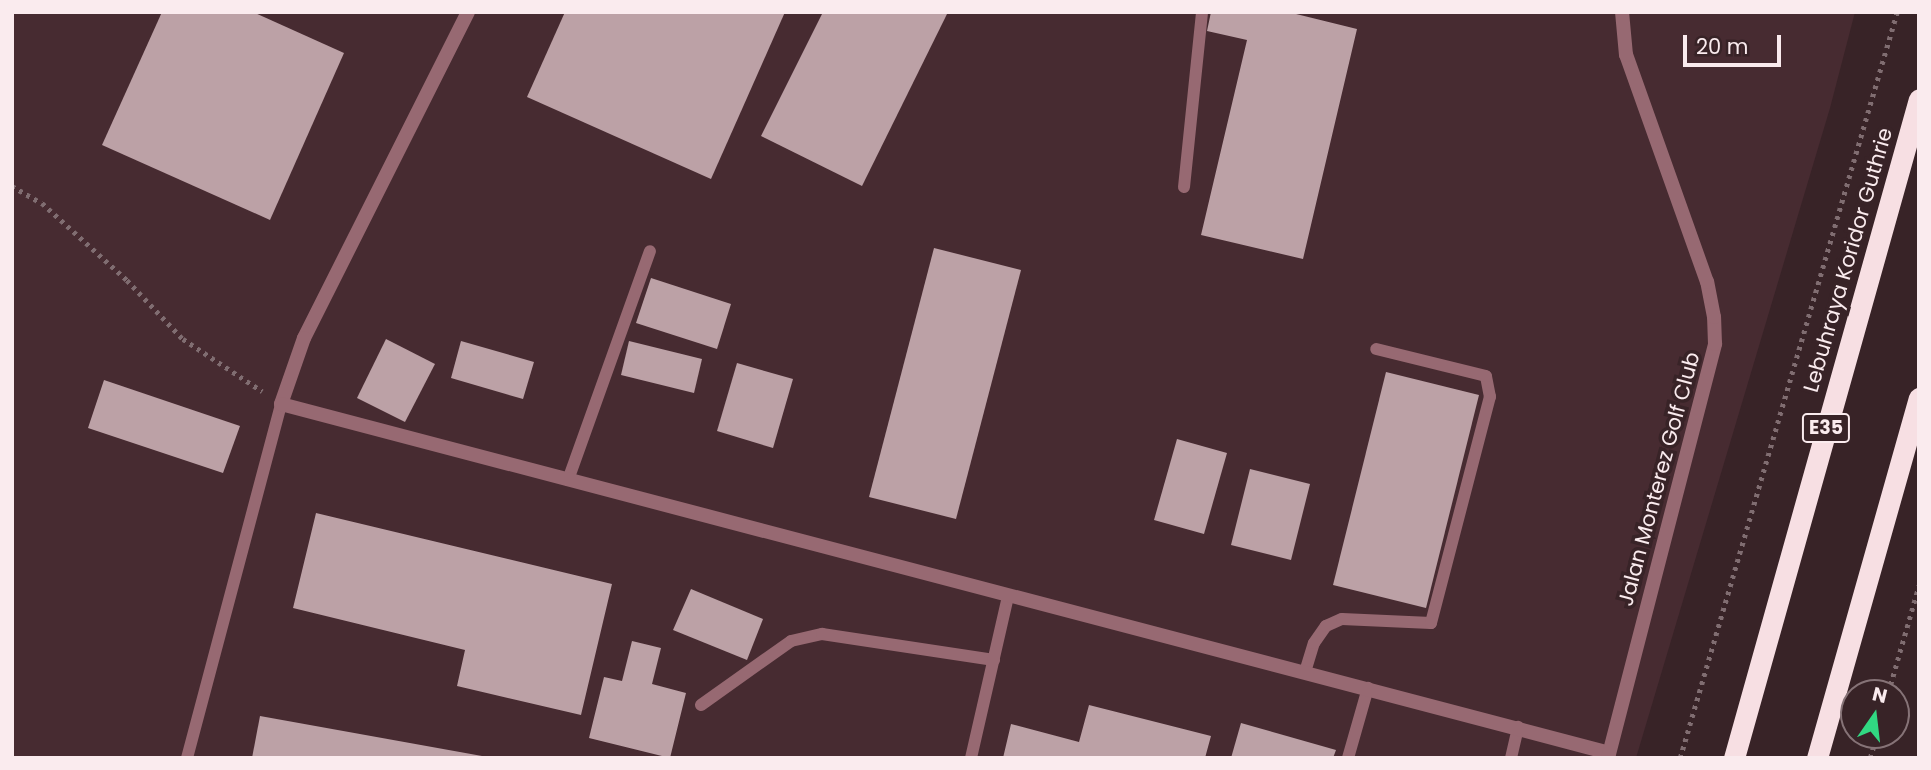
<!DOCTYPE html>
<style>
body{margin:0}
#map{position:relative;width:1931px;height:770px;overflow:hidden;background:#382327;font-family:Poppins,sans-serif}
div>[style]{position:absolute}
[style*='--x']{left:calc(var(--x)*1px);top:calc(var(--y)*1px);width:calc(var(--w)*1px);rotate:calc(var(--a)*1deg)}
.built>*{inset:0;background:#472b31}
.building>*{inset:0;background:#bca1a6}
.path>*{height:4.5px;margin-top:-2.25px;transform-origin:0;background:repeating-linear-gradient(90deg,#806d71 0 3.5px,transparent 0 8.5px)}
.lane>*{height:12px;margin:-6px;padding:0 6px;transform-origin:6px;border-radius:6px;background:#976972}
.street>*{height:14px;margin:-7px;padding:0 7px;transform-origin:7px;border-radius:7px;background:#976972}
.highway>*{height:21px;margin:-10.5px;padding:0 10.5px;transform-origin:10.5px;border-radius:10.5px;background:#f7dfe3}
span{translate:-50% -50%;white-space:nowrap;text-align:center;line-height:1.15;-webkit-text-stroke:7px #382327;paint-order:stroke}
.shield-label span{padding:2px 5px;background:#382327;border:2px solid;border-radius:5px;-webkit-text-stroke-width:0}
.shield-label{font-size:19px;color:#faebee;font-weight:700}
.street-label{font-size:21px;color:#faebee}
.frame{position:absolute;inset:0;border:14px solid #faebee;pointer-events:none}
.north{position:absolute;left:1840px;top:679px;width:70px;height:70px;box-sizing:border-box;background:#382327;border:2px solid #867377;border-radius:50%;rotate:14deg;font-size:19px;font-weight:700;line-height:28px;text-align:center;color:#faebee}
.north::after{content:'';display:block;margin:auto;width:24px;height:32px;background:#31d882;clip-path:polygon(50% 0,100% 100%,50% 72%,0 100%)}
.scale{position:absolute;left:1683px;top:35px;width:98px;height:32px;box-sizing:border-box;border:4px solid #faebee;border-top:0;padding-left:9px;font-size:21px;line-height:24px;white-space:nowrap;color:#faebee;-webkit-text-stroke:5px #382327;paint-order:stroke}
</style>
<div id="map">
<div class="built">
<i style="clip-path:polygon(12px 12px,1855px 12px,1830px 108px,1636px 758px,12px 758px)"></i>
</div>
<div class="building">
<i style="clip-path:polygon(162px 12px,253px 12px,344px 53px,270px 220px,102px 145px)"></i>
<i style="clip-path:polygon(565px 12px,785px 12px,711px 179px,527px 97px)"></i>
<i style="clip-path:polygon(823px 12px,948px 12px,862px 186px,761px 136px)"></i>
<i style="clip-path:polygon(1211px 12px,1288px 12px,1357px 29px,1303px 259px,1201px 235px,1247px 40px,1207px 31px)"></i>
<i style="clip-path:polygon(934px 248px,1021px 270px,956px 519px,869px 497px)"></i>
<i style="clip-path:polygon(651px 278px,731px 304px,717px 349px,636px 323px)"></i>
<i style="clip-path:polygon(386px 339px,435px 364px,405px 422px,357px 398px)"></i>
<i style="clip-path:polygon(461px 341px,534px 362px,523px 399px,451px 378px)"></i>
<i style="clip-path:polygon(629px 341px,702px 359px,694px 393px,621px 375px)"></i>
<i style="clip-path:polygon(737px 363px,793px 379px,773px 448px,717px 431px)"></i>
<i style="clip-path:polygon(1386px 372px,1479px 395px,1426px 608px,1333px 585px)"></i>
<i style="clip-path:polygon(104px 380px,240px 426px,223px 473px,88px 428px)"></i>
<i style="clip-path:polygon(1177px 439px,1227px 453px,1204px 534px,1154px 520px)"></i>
<i style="clip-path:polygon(1250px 469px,1310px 484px,1291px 560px,1231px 545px)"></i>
<i style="clip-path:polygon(316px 513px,612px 584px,581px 715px,457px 686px,465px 650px,293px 608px)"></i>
<i style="clip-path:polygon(691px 589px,763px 619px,747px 660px,673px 630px)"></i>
<i style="clip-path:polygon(632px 641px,661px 648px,652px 684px,686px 693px,670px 758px,589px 738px,604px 677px,622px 681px)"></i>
<i style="clip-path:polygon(1089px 705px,1211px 736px,1205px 758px,1003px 758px,1011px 724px,1079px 742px)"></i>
<i style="clip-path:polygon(260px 716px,482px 756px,482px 758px,252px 758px)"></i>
<i style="clip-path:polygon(1241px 723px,1336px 750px,1333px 758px,1231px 758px)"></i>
</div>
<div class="path">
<i style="--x:12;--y:186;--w:34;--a:30"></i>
<i style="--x:42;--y:203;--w:115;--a:42.2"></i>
<i style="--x:127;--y:280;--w:81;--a:46.5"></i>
<i style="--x:183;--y:339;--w:95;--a:33.4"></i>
<i style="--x:1888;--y:693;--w:112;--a:-74"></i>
<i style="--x:1680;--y:758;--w:777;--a:-73.78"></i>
<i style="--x:1870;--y:758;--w:24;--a:-73"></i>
</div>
<div class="lane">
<i style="--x:1184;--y:187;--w:176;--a:-84.1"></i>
<i style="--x:568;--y:480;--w:243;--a:-70.3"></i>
<i style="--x:1305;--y:672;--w:30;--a:-73"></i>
<i style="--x:1314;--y:643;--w:21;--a:-55"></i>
<i style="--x:1326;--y:626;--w:17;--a:-24"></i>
<i style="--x:1342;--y:619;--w:89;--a:2.6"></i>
<i style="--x:1431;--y:623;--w:234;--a:-75.4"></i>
<i style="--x:1490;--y:397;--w:21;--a:-101"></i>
<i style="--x:1486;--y:376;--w:113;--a:-166.2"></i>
<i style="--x:701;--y:705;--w:110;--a:-35.4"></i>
<i style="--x:791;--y:641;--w:32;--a:-13"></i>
<i style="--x:822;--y:634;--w:174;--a:8.6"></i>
<i style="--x:187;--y:758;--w:366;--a:-75.1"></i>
<i style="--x:971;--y:758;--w:165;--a:-77.1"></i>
<i style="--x:1348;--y:758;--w:73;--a:-74.1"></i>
<i style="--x:1511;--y:758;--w:32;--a:-77"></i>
</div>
<div class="street">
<i style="--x:468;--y:12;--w:365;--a:116.7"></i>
<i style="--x:304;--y:338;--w:70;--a:109.2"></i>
<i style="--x:281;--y:404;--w:1373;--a:14.72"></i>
<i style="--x:1608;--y:758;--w:428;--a:-75.5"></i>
<i style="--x:1715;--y:344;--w:27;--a:-92"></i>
<i style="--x:1714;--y:317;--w:36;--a:-101"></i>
<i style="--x:1707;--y:282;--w:241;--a:-109.6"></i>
<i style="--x:1626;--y:55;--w:43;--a:-95.3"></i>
</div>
<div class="highway">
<i style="--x:1734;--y:758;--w:684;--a:-74.32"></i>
<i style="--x:1817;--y:758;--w:374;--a:-74.2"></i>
</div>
<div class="shield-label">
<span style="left:1826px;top:428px">E35</span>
</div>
<div class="street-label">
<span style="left:1848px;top:260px;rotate:-74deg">Lebuhraya Koridor Guthrie</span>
<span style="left:1659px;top:479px;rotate:-75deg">Jalan Monterez Golf Club</span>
</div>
<div class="frame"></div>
<div class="north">N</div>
<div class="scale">20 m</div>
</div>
